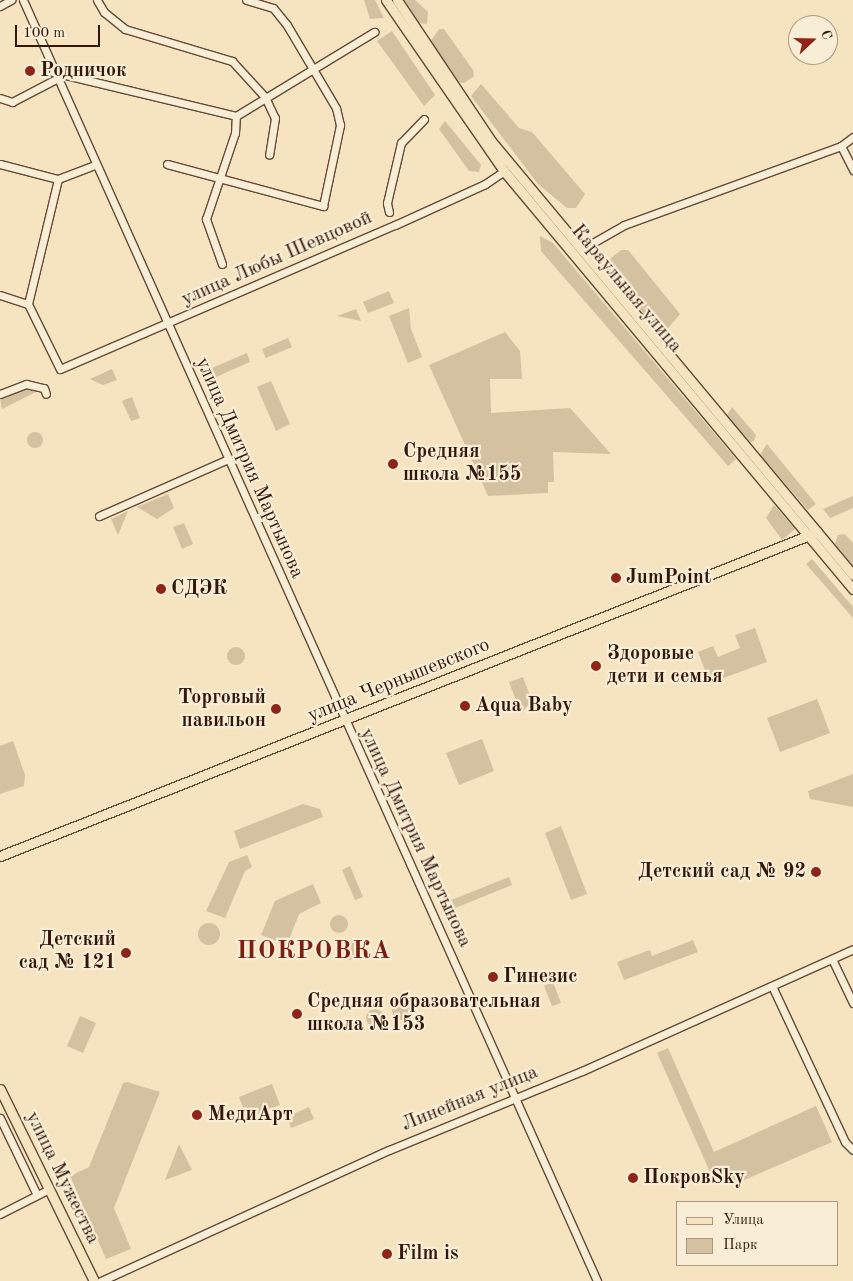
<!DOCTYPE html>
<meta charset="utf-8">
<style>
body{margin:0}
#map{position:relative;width:853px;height:1281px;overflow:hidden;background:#f5e4bf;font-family:"Old Standard TT",serif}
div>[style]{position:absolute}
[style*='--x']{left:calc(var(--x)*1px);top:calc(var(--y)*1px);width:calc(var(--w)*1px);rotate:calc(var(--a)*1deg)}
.green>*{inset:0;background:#d4c1a0}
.round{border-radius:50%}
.roads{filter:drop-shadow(1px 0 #644a38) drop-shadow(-1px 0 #644a38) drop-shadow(0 1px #644a38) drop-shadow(0 -1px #644a38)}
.minor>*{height:7px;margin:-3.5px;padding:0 3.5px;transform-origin:3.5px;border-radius:3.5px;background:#f8edd5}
.major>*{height:9px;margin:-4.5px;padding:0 4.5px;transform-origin:4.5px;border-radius:4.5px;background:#f5e4bf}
.dots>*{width:14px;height:14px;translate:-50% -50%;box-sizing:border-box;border:2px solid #f8edd5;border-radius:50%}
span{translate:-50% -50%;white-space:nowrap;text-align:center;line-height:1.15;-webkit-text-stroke:4.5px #f8edd5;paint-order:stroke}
.poi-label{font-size:20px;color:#34170b;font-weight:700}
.left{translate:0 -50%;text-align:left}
.right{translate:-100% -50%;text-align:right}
.street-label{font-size:20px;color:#34170b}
.district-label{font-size:25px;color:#7a1f14;font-weight:700;letter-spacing:1px}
.legend{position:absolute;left:676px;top:1201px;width:162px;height:65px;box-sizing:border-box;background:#f8edd5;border:1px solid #aa9784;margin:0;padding:6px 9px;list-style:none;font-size:15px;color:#34170b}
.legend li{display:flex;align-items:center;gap:10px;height:25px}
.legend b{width:25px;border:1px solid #aa9784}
.north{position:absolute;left:788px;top:15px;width:50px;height:50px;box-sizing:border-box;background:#f8edd5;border:1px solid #aa9784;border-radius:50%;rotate:69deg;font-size:14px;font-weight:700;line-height:20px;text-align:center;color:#34170b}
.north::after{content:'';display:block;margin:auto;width:18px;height:22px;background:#8f2418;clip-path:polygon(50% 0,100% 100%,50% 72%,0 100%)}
.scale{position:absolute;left:15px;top:25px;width:85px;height:22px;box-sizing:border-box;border:2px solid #34170b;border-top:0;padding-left:6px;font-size:15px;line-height:18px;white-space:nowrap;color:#34170b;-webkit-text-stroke:4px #f8edd5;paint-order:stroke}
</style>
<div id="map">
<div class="green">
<i style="clip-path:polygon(364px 0,375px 0,384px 18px,370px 19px)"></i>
<i style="clip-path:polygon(404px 0,415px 0,428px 12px,427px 24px,419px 23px)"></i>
<i style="clip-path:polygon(439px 29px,444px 29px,473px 70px,474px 76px,464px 83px,457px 82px,430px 42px)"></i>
<i style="clip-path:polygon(392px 31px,435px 95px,424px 106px,377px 41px)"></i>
<i style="clip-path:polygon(481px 84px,519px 128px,532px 132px,585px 194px,576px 208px,567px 208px,538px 184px,471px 96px)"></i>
<i style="clip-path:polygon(445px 121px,481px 165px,479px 172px,469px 171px,439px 129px)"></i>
<i style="clip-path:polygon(540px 236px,553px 243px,736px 459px,728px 466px,541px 251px)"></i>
<i style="clip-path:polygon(621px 250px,628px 250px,680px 314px,665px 332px,658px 332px,607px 269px,605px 263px)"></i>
<i style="clip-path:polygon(389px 291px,394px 303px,368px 313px,363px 302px)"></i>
<i style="clip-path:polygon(409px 308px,411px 329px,422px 357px,408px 363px,389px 316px)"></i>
<i style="clip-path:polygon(356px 309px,361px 321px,337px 316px)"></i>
<i style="clip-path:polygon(505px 332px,520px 351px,522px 379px,490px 379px,491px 413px,570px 408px,611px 454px,553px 452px,554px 482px,548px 482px,548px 493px,488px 496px,429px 365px)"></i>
<i style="clip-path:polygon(288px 338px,292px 347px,266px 358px,262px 349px)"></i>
<i style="clip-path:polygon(247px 353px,250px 362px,216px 377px,212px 368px)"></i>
<i style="clip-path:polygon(112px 369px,117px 380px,103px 385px,90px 379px)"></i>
<i style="clip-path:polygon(271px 381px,290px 424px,276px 431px,257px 387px)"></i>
<i style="clip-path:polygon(23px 387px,38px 391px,2px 409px,0 398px)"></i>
<i style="clip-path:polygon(132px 397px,140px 418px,131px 421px,122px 401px)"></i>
<i style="clip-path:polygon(732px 407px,756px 435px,754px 441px,750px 442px,727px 415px)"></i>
<i class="round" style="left:27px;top:432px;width:16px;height:16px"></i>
<i style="clip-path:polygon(767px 444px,816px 504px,808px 510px,760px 455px)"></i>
<i style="clip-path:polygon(168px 494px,174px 508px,157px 519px,137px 507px)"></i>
<i style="clip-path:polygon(853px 496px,853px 508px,835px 516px,830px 518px,823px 509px)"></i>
<i style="clip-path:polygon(774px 505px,795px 529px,782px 540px,766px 518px)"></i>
<i style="clip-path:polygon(128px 511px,118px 535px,111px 519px)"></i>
<i style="clip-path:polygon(184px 523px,193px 544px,182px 549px,173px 527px)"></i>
<i style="clip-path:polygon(845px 534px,853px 543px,853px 566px,835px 544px,838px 535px)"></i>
<i style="clip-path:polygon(812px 559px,853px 607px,853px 618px,806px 564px)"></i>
<i style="clip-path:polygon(755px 628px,767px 662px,710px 683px,698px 652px,713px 646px,718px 657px,740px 648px,735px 635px)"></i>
<i class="round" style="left:227px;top:647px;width:18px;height:18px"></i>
<i style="clip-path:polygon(523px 677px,532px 701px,521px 713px,509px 682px)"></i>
<i style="clip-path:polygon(817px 699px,830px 733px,780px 752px,767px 718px)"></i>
<i style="clip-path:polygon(482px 739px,494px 771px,459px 785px,446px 753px)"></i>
<i style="clip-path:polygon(13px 741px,25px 775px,24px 786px,0 794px,0 746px)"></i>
<i style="clip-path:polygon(853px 774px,853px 807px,810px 799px,808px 791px)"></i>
<i style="clip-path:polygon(303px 804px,320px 809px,323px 817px,240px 849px,234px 831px)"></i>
<i style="clip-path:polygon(561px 826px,587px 894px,571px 900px,545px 833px)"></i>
<i style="clip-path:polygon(247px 855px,252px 867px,245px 871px,225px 918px,206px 911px,229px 862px)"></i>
<i style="clip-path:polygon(350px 866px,363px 897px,355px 900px,342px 870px)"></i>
<i style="clip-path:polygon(509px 877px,512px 885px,453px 909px,449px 901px)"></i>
<i style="clip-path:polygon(313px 884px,321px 903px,299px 914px,287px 945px,261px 935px,275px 901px)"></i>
<i class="round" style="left:330px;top:915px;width:18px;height:18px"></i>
<i class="round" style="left:198px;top:923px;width:22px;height:22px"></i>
<i class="round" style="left:340px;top:940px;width:20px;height:20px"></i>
<i style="clip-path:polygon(693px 940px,698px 952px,624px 980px,617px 962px,650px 950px,652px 956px)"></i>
<i style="clip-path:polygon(553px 982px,561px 1003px,552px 1006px,544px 986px)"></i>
<i class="round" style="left:392px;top:1000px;width:20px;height:20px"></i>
<i class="round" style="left:366px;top:1009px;width:18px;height:18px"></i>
<i style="clip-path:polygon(80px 1016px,96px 1023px,83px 1053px,67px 1046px)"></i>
<i style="clip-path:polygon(668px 1048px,714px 1152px,816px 1106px,832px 1142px,735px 1184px,730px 1174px,714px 1181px,657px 1053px)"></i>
<i style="clip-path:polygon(127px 1082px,160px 1092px,114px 1208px,131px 1249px,106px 1259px,70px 1176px,89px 1167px,123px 1083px)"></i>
<i style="clip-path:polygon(272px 1084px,280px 1105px,247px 1118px,239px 1097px)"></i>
<i style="clip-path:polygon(309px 1107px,314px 1119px,291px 1128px,287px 1117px)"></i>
<i style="clip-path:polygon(179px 1144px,192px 1170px,165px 1180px)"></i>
</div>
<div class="roads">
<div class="minor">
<i style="--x:23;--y:0;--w:1404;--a:65.86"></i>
<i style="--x:97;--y:0;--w:14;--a:60"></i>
<i style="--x:104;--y:12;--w:27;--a:39"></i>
<i style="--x:125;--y:29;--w:112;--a:16.7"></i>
<i style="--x:232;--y:61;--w:49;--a:47.5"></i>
<i style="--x:265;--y:97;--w:23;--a:65"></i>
<i style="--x:275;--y:118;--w:37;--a:99"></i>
<i style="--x:0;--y:6;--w:13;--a:-29"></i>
<i style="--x:53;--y:72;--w:188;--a:13.5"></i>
<i style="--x:236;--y:116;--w:162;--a:-31.3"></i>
<i style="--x:0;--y:98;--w:13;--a:18"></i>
<i style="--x:12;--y:102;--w:50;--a:-27.6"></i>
<i style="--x:841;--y:146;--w:27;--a:63"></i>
<i style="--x:0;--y:164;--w:60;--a:14.5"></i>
<i style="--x:58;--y:179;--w:40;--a:-21"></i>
<i style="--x:167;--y:164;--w:162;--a:15.1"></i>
<i style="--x:323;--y:206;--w:83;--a:-78.1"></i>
<i style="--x:340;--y:125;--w:17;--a:-103"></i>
<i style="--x:336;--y:108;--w:96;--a:-120.6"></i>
<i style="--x:287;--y:25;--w:22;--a:-129"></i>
<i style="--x:273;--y:8;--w:28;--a:-163"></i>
<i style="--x:58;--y:179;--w:129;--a:103.5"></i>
<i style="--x:28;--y:304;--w:72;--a:63.8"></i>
<i style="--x:60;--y:369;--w:365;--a:-23.3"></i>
<i style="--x:395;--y:225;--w:99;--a:-24.5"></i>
<i style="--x:485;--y:184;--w:23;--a:-34"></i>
<i style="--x:389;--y:212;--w:9;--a:-103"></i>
<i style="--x:387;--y:203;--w:62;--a:-76.9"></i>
<i style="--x:401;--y:143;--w:33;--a:-46"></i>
<i style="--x:582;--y:249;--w:48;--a:-29.7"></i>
<i style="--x:624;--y:225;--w:231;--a:-20"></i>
<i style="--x:841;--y:146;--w:15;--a:-37"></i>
<i style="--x:222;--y:264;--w:48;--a:-109.6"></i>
<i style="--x:206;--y:219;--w:91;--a:-71.4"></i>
<i style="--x:235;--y:133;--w:17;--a:-87"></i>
<i style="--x:0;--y:295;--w:29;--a:18"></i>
<i style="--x:0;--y:394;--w:28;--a:-21"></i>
<i style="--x:26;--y:384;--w:18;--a:13"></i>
<i style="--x:44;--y:388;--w:6;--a:72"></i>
<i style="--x:99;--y:516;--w:141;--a:-23.8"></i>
<i style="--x:832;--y:959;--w:49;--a:64.5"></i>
<i style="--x:772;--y:986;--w:172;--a:64.9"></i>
<i style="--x:845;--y:1142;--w:11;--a:45"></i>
<i style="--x:0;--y:1118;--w:83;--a:64.4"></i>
<i style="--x:0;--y:1214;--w:55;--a:-27"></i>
<i style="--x:101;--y:1281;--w:316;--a:-24.5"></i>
<i style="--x:389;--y:1150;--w:209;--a:-22.3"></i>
<i style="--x:582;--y:1071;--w:297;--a:-24.2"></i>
</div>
<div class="major">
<i style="--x:386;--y:0;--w:208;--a:55.4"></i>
<i style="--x:504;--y:171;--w:545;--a:50.14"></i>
<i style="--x:397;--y:0;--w:169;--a:56.3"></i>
<i style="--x:491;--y:141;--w:565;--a:50.17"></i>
<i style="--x:0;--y:856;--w:879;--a:-21.63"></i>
<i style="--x:0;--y:1089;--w:214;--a:63.9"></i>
</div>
</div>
<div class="dots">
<i style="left:30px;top:71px;background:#8f2418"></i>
<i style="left:393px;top:464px;background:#8f2418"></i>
<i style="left:616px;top:578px;background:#8f2418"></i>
<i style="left:161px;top:589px;background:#8f2418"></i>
<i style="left:596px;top:666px;background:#8f2418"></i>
<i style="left:465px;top:706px;background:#8f2418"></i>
<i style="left:276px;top:709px;background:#8f2418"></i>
<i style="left:816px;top:872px;background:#8f2418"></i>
<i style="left:126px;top:953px;background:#8f2418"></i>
<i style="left:493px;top:977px;background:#8f2418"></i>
<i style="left:297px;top:1014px;background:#8f2418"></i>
<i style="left:197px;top:1115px;background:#8f2418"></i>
<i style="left:633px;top:1178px;background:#8f2418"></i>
<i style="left:387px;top:1254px;background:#8f2418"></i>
</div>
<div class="poi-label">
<span class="left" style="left:40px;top:71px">Родничок</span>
<span class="left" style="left:403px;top:464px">Средняя<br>школа №155</span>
<span class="left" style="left:626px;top:578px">JumPoint</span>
<span class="left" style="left:171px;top:589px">СДЭК</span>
<span class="left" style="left:607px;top:666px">Здоровые<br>дети и семья</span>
<span class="right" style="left:266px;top:710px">Торговый<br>павильон</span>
<span class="left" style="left:475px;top:706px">Aqua Baby</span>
<span class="right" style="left:806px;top:872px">Детский сад № 92</span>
<span class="right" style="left:116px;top:952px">Детский<br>сад № 121</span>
<span class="left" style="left:503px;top:977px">Гинезис</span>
<span class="left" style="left:307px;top:1014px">Средняя образовательная<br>школа №153</span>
<span class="left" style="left:208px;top:1115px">МедиАрт</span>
<span class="left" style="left:643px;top:1178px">ПокровSky</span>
<span class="left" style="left:397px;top:1254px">Film is</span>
</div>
<div class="street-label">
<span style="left:277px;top:259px;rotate:-24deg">улица Любы Шевцовой</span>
<span style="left:626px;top:289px;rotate:50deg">Караульная улица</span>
<span style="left:249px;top:468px;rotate:66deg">улица Дмитрия Мартынова</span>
<span style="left:399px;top:681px;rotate:-22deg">улица Чернышевского</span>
<span style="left:415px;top:838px;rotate:65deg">улица Дмитрия Мартынова</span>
<span style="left:470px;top:1099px;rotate:-22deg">Линейная улица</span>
<span style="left:62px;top:1178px;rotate:64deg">улица Мужества</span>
</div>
<div class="district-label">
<span style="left:314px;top:952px">ПОКРОВКА</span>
</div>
<ul class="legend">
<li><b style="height:6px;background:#f5e4bf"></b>Улица</li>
<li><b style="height:14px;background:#d4c1a0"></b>Парк</li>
</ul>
<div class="north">С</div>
<div class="scale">100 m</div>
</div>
